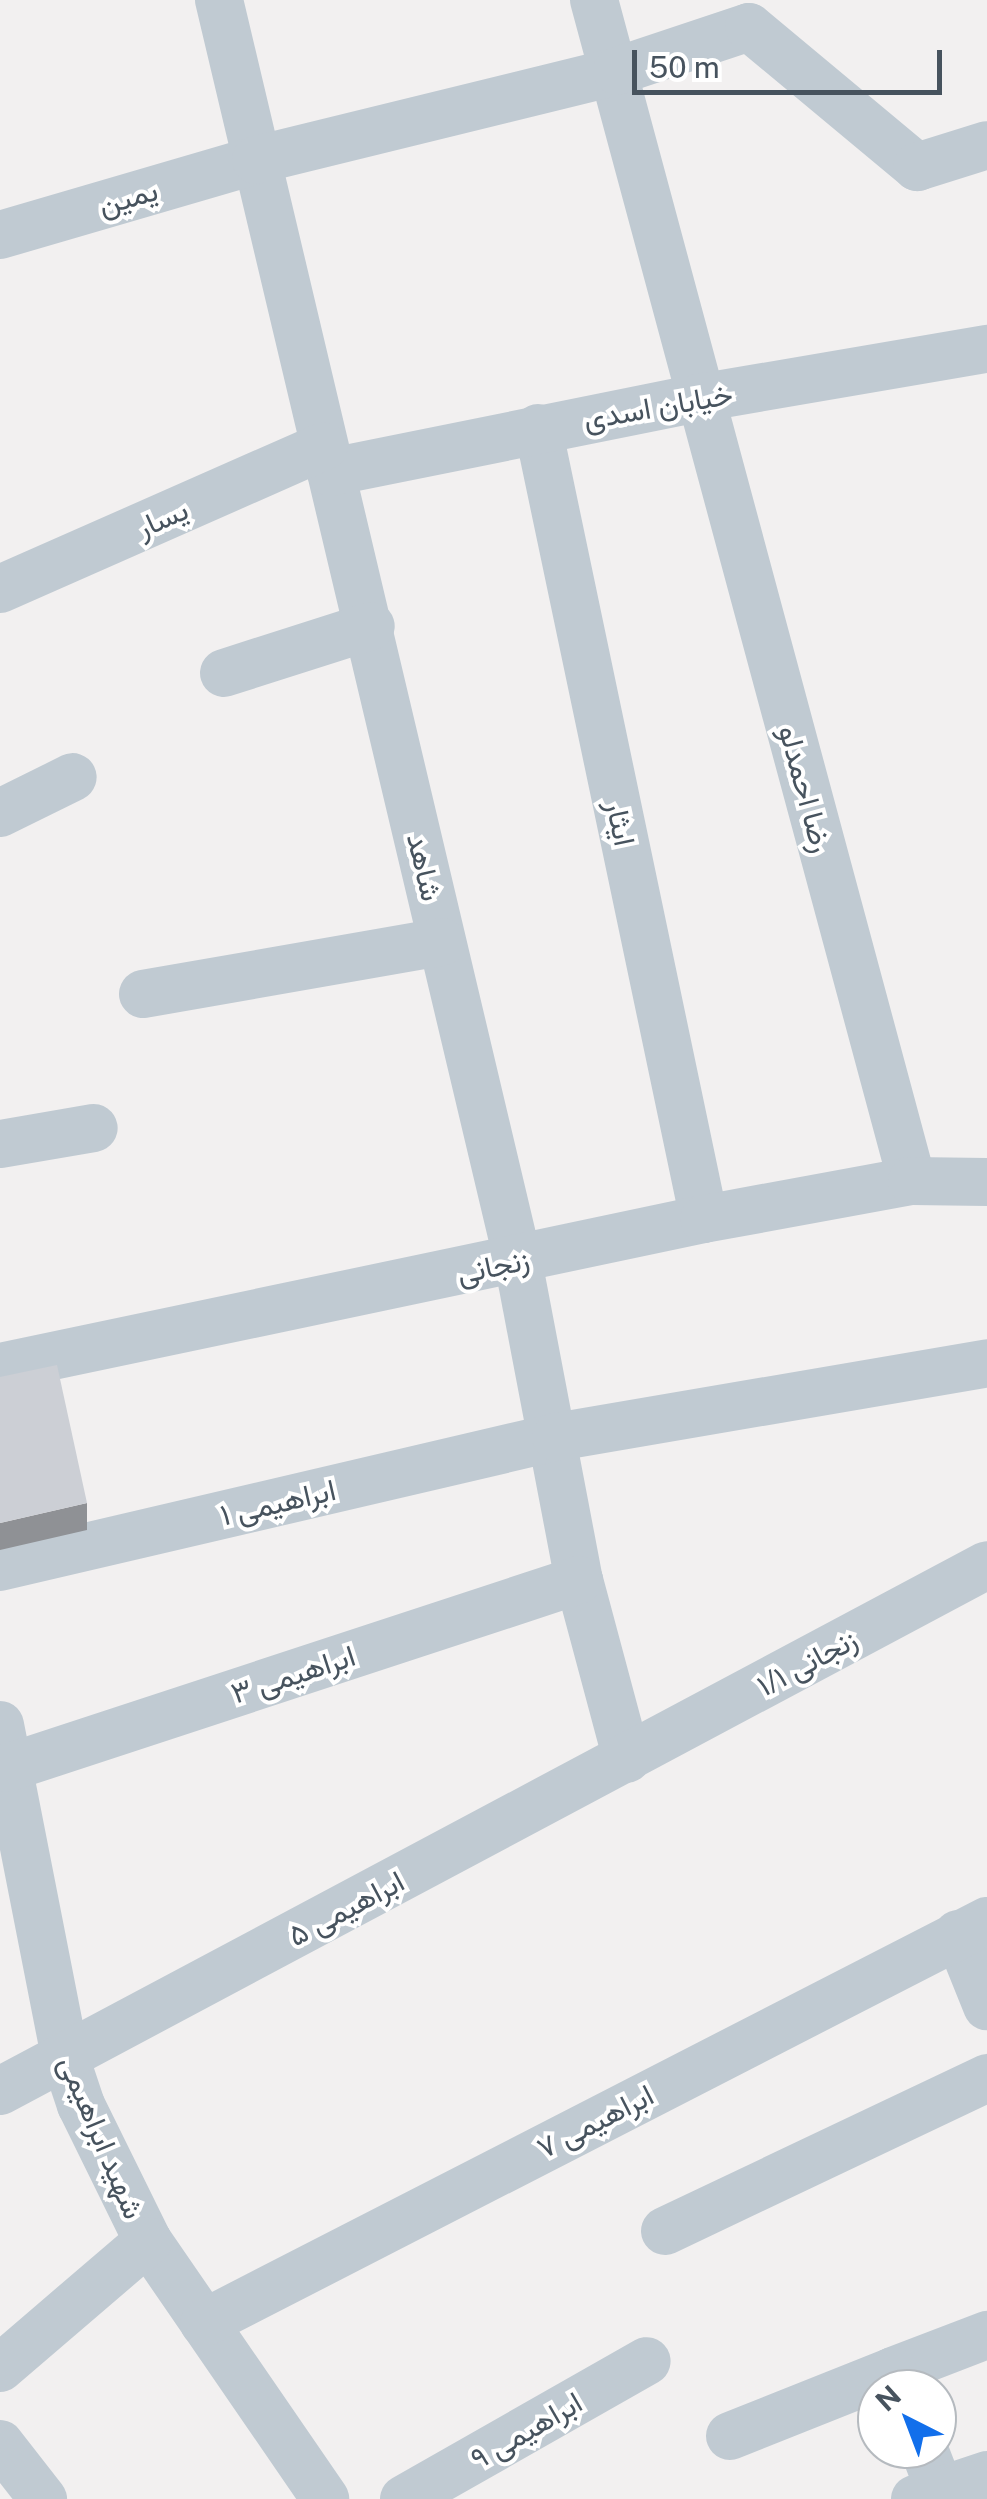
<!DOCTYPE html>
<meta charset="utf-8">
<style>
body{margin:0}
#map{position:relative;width:987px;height:2499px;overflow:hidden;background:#f2f0f0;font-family:"Public Sans",Vazirmatn,sans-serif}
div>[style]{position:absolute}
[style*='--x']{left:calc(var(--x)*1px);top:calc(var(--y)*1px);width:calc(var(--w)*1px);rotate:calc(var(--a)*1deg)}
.minor>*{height:48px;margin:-24px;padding:0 24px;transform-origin:24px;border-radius:24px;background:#c0cad2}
.shaded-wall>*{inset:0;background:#8f9195}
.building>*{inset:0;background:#cccfd5}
span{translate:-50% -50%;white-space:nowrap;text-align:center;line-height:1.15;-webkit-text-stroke:8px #fff;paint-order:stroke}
.street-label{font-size:30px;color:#47535e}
.north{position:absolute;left:857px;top:2369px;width:100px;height:100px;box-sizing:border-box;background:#fff;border:2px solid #b5babf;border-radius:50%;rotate:318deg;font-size:28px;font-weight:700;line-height:40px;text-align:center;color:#47535e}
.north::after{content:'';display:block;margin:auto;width:35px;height:45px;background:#126feb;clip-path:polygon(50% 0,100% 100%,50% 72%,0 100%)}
.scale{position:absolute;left:632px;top:50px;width:310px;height:45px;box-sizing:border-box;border:5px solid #47535e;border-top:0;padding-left:12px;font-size:30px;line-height:35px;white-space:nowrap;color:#47535e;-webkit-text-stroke:8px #fff;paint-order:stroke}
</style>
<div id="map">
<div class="minor">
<i style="--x:219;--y:0;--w:1296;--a:76.66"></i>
<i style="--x:518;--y:1261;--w:325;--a:79.2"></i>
<i style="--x:579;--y:1580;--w:185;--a:75"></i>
<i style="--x:594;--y:0;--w:1223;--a:74.93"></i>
<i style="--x:0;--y:235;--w:267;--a:-16.3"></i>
<i style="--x:256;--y:160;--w:372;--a:-13.8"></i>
<i style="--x:617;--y:71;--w:139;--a:-18.4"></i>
<i style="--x:749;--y:27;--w:219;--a:39.8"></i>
<i style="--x:917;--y:167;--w:73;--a:-17.4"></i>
<i style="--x:538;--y:428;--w:808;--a:78.15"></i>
<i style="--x:331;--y:472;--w:375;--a:-11.4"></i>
<i style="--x:699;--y:398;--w:292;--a:-9.7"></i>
<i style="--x:0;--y:589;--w:354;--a:-23.8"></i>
<i style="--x:224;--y:673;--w:154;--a:-17.7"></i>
<i style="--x:0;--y:813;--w:81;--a:-26.3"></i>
<i style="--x:143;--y:994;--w:303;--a:-9.9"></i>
<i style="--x:0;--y:1144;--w:95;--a:-9.7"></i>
<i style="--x:0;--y:1367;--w:719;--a:-11.87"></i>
<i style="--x:704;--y:1219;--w:211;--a:-10.4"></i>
<i style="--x:912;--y:1181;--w:75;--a:0.8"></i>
<i style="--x:0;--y:1567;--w:571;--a:-13.16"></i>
<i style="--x:556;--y:1437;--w:437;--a:-9.7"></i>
<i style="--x:0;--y:1725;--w:338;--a:78.9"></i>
<i style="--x:65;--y:2057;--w:51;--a:71.6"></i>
<i style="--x:81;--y:2105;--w:152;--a:63.8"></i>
<i style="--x:148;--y:2241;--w:313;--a:55.5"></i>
<i style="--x:7;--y:1768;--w:602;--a:-18.19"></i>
<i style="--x:958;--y:1934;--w:78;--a:68.1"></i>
<i style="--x:0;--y:2091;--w:1118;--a:-28.05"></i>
<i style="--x:665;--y:2231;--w:357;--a:-25.4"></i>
<i style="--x:204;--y:2323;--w:880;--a:-27.18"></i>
<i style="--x:0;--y:2368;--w:195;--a:-40.6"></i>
<i style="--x:900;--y:2389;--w:19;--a:-111"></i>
<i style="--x:893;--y:2371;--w:101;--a:-21"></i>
<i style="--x:730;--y:2436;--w:175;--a:-21.7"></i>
<i style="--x:0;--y:2444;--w:70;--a:52"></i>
<i style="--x:924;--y:2449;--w:42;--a:69"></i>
<i style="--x:404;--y:2499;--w:279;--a:-29.6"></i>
<i style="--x:915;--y:2499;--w:76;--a:-18.4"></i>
</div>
<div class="shaded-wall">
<i style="clip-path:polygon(87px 1503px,87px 1530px,0 1550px,0 1523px)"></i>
</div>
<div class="building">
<i style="clip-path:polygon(57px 1365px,87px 1503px,0 1523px,0 1377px)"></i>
</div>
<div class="street-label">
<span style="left:128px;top:197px;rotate:-16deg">یمین</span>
<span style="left:658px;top:406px;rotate:-10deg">خیابان اسدی</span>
<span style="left:162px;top:518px;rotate:-24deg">یسار</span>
<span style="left:806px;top:789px;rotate:75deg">رضا احمدلو</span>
<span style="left:621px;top:823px;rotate:78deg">ایثار</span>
<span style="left:425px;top:867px;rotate:77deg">شاهد</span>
<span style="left:493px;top:1266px;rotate:-12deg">زنجانی</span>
<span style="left:278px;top:1502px;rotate:-13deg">ابراهیمی ۱</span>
<span style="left:807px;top:1662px;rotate:-28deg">زنجانی ۱/۱</span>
<span style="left:293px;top:1674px;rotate:-18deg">ابراهیمی ۳</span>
<span style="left:346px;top:1908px;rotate:-28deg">ابراهیمی ۵</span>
<span style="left:595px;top:2121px;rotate:-27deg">ابراهیمی ۷</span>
<span style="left:102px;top:2137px;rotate:67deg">شهید ابراهیمی</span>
<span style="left:526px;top:2430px;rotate:-30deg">ابراهیمی ۹</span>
</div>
<div class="north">N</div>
<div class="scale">50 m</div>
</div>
